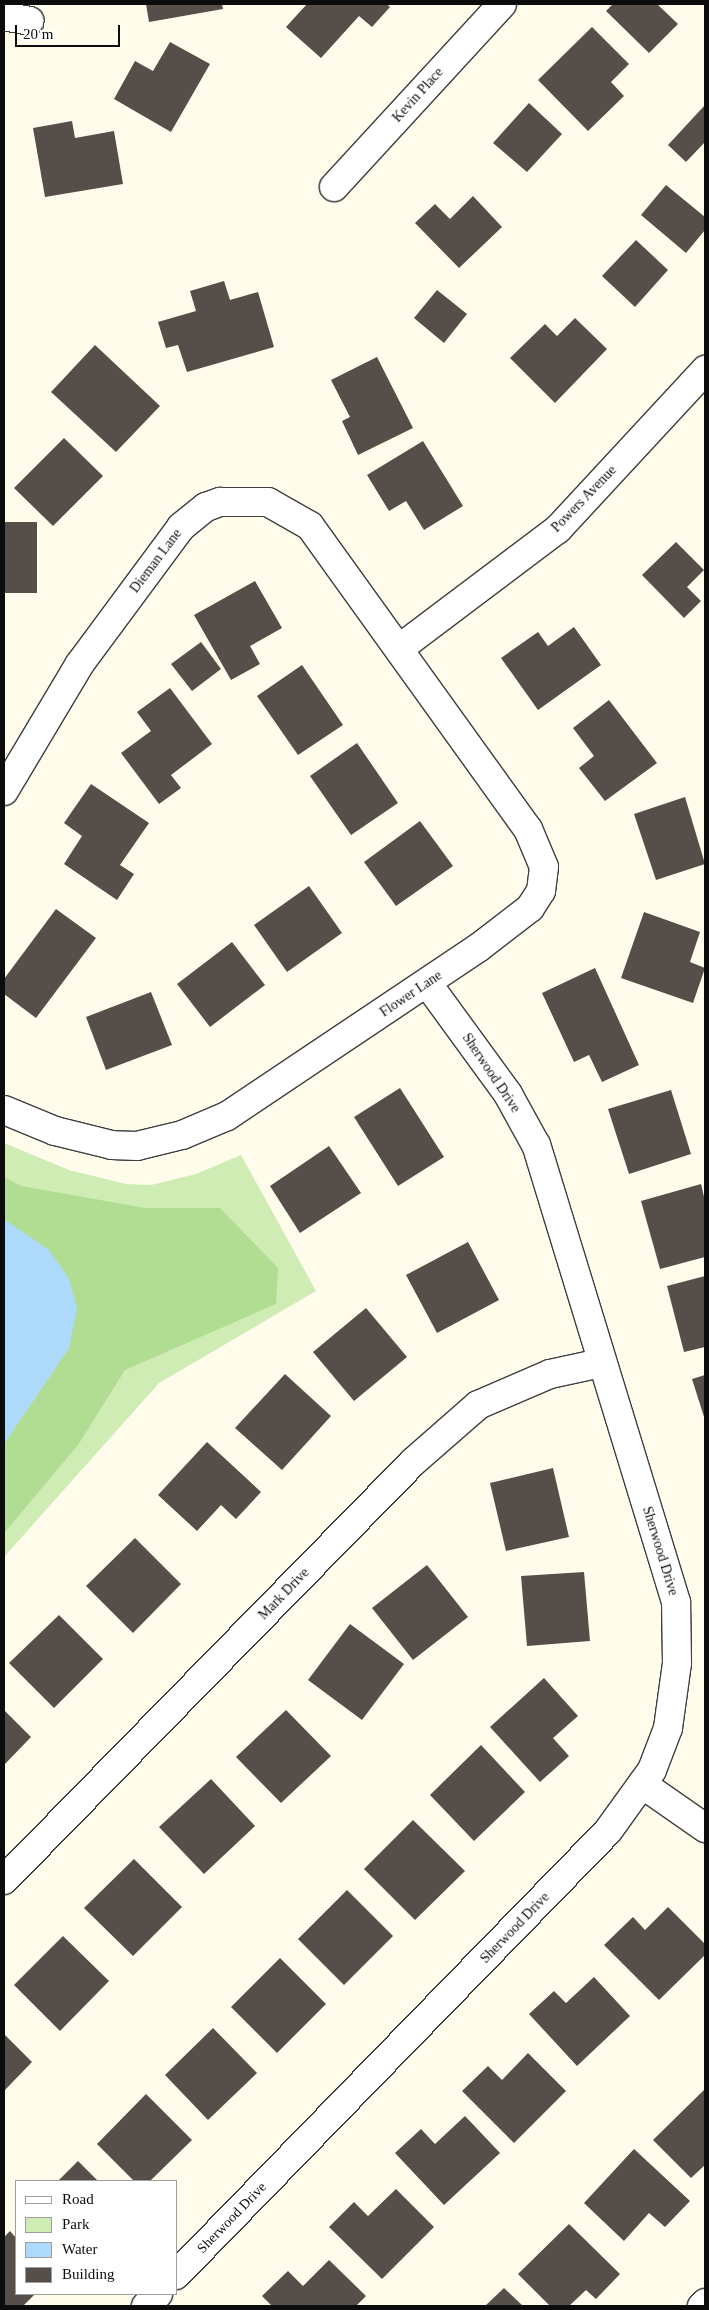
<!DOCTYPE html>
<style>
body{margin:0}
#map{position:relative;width:709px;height:2310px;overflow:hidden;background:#fffcec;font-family:Georgia,serif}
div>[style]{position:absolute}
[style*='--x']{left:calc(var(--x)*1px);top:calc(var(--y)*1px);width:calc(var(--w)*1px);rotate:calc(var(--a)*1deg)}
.green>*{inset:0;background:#ceecb3}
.forest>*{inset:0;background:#b0dd91}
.water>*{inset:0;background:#addafa}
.building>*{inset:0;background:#564e48}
.roads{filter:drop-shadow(1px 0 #3f3f3f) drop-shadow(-1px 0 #3f3f3f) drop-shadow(0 1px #3f3f3f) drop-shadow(0 -1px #3f3f3f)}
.street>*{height:28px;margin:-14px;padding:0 14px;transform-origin:14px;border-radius:14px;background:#fff}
span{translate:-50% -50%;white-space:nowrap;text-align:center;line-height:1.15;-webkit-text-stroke:5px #fff;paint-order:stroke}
.street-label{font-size:14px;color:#0c0c0c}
.frame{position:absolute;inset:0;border:5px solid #0c0c0c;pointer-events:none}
.legend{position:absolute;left:15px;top:2180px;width:162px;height:115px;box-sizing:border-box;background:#fff;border:1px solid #9e9e9e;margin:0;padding:6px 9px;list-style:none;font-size:15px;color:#0c0c0c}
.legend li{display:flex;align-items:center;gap:10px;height:25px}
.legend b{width:25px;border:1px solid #9e9e9e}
.scale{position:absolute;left:15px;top:25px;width:105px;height:22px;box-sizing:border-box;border:2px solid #0c0c0c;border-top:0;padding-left:6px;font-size:15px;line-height:18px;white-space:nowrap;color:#0c0c0c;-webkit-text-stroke:4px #fff;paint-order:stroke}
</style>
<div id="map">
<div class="green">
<i style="clip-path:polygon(4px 1143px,69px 1170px,126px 1184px,151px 1185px,196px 1174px,241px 1155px,316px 1291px,159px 1383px,4px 1557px)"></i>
</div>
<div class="forest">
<i style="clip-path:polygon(4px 1177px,21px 1186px,145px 1208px,220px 1208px,278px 1268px,276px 1304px,125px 1370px,78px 1445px,4px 1533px,4px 1444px,69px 1348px,4px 1219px)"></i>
</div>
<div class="water">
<i style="clip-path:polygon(4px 1219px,49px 1250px,69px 1279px,77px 1309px,69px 1348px,4px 1444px)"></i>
</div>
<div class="building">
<i style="clip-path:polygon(146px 4px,222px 4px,223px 9px,149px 22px)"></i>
<i style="clip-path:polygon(307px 4px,387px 4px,390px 7px,372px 27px,359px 16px,321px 58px,286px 27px)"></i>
<i style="clip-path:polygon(613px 4px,657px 4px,678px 24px,649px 53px,606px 11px)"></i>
<i style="clip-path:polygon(592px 27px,629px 64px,611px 82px,624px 96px,588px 131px,538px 80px)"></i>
<i style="clip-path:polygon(170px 42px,210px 64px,171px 132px,114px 99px,135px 61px,153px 71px)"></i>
<i style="clip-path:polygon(529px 103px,562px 134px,527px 172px,493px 143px)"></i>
<i style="clip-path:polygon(705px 105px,705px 142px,686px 162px,668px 145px)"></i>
<i style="clip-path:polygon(72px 121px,75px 138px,114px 131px,123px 184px,45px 197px,33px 128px)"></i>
<i style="clip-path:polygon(666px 185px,705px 217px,705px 230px,686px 253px,641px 215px)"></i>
<i style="clip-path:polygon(473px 196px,502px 227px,459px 268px,415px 223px,435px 204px,450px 219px)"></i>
<i style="clip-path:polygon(636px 240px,668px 270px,635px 307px,602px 276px)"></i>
<i style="clip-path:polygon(224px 281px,230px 300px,258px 292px,274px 347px,187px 372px,178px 345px,166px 348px,158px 322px,196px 311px,190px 291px)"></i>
<i style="clip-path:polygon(437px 290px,467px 314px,444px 343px,414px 318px)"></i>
<i style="clip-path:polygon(575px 318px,607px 349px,555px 403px,510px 358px,545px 324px,557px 336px)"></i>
<i style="clip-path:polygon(95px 345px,160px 406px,116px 452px,51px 392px)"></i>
<i style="clip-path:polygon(377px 357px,413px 428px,358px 455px,342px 421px,350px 417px,331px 380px)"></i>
<i style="clip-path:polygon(64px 438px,103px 476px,53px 526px,14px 488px)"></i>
<i style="clip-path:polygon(423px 441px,463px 506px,424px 530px,406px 501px,389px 511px,367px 475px)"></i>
<i style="clip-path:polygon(4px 522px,37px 522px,37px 593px,4px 593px)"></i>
<i style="clip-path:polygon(676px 542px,704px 570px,687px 587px,701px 601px,684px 618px,642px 575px)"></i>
<i style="clip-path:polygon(255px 581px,282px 628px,250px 646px,260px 664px,231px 680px,194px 615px)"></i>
<i style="clip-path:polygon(574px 627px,601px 665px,538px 710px,501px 658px,538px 632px,548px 646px)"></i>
<i style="clip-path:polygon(201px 642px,221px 669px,192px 691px,171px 664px)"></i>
<i style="clip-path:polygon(302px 665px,343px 725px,298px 755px,257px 696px)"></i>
<i style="clip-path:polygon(170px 688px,212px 744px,171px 775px,181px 788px,159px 804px,121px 753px,151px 731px,137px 712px)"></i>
<i style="clip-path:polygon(609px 700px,657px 763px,605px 801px,579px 768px,594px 756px,573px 728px)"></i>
<i style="clip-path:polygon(357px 743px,398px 803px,351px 835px,310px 776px)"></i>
<i style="clip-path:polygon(91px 784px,149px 823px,120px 865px,134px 874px,117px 900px,64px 864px,82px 836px,64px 823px)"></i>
<i style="clip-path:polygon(685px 797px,705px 864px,656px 880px,634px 814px)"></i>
<i style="clip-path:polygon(420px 821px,453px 866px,396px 906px,364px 862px)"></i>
<i style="clip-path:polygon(309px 886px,342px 933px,287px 972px,254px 925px)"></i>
<i style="clip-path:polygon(56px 909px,96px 938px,36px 1018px,4px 994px,4px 979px)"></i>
<i style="clip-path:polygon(644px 912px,700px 932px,690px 962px,705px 968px,693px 1003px,621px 978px)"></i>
<i style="clip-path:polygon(232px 942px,265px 985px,210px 1027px,177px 984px)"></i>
<i style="clip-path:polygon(595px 968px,639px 1065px,602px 1082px,589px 1055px,574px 1062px,542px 993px)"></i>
<i style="clip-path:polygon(151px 992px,172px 1045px,106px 1070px,86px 1017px)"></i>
<i style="clip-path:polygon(400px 1088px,444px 1157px,398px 1186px,354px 1117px)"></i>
<i style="clip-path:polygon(671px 1090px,691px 1154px,629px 1174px,608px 1109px)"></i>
<i style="clip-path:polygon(329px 1146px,361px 1193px,300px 1233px,270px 1186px)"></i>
<i style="clip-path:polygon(701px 1184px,705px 1201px,705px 1257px,660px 1269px,641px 1201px)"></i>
<i style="clip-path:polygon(468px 1242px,499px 1300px,437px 1333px,406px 1275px)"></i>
<i style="clip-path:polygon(705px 1276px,705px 1347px,684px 1352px,667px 1286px)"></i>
<i style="clip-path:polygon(366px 1308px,407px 1357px,354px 1401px,313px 1352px)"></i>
<i style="clip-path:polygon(285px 1374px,331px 1416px,282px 1470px,235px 1428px)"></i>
<i style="clip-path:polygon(705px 1375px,705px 1420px,692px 1379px)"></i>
<i style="clip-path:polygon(207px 1442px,261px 1492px,236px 1519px,221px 1505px,197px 1531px,158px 1495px)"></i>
<i style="clip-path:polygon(553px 1468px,569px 1537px,506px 1551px,490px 1483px)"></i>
<i style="clip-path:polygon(135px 1538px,181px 1584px,133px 1633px,86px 1586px)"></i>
<i style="clip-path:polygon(427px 1565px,468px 1617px,413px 1660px,372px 1608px)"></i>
<i style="clip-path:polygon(584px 1572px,590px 1641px,527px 1646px,521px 1576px)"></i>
<i style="clip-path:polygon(59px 1615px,103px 1659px,54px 1708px,9px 1663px)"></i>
<i style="clip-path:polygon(350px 1624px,404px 1664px,362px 1720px,308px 1680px)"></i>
<i style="clip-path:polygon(544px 1678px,578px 1716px,553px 1738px,569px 1756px,540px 1782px,490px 1727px)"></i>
<i style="clip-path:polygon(4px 1710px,31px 1737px,4px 1765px)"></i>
<i style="clip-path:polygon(286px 1710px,331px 1756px,281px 1803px,236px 1757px)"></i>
<i style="clip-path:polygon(481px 1745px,525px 1792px,474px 1841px,430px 1795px)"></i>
<i style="clip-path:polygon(211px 1779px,255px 1826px,204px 1874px,159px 1827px)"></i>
<i style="clip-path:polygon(413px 1820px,465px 1871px,415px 1920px,364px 1869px)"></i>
<i style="clip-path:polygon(134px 1859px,182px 1907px,133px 1956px,84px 1908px)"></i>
<i style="clip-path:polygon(347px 1890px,393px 1936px,344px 1985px,298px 1939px)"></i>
<i style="clip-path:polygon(668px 1907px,705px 1944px,705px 1955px,659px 2000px,604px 1945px,633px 1917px,645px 1930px)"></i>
<i style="clip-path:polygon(63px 1936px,109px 1981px,60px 2031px,14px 1985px)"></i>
<i style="clip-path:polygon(280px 1958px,326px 2004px,277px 2053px,231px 2007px)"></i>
<i style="clip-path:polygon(594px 1977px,630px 2016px,577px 2066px,529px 2014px,554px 1991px,566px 2003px)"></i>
<i style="clip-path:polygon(213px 2028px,257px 2073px,208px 2120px,165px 2075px)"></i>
<i style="clip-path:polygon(4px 2034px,32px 2062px,4px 2091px)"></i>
<i style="clip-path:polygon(528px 2053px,566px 2091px,514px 2143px,462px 2091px,488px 2066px,502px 2080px)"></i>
<i style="clip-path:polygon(705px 2089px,705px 2165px,691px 2178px,653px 2140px)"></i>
<i style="clip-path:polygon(146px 2094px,192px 2140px,150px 2181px,134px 2181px,97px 2144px)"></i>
<i style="clip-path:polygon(465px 2116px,500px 2153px,444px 2205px,395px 2153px,421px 2129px,435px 2144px)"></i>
<i style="clip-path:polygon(634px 2149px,690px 2201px,665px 2227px,649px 2213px,624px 2241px,584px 2203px)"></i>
<i style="clip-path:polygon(78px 2161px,98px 2181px,58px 2181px)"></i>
<i style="clip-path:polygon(396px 2189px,434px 2227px,382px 2279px,329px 2227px,354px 2202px,368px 2216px)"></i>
<i style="clip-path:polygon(569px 2224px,620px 2274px,596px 2299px,586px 2290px,569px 2306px,550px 2306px,518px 2274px)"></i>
<i style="clip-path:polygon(10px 2231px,16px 2238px,16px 2294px,35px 2294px,23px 2306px,4px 2306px,4px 2237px)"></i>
<i style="clip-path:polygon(329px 2260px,366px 2296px,356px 2306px,272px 2306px,262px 2296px,288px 2271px,303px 2286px)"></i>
<i style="clip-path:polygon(504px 2288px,523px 2306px,485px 2306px)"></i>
</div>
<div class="roads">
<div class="street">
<i style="--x:4;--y:16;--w:26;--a:11"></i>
<i style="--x:334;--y:187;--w:248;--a:-47.4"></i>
<i style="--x:400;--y:648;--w:198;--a:-37"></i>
<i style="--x:558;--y:529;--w:217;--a:-47.2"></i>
<i style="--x:4;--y:791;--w:147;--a:-59.2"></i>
<i style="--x:79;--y:665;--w:172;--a:-53.5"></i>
<i style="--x:181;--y:527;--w:32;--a:-39"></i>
<i style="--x:206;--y:507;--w:15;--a:-20"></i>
<i style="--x:220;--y:502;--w:48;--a:0"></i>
<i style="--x:268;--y:502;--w:48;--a:29.7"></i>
<i style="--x:310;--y:526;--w:373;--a:54.3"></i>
<i style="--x:528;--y:829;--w:41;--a:67.2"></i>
<i style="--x:544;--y:867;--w:24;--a:97"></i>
<i style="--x:541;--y:891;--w:20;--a:123"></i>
<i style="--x:530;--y:908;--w:66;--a:142.4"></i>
<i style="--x:478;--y:948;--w:302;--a:146.2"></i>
<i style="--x:227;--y:1116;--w:49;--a:157.1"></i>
<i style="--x:182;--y:1135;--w:46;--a:166.3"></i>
<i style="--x:137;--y:1146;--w:25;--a:-178"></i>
<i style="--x:112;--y:1145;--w:59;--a:-166.2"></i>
<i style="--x:55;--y:1131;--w:55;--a:-157.6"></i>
<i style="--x:642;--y:1784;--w:77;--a:34.9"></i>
<i style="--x:4;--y:1880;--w:585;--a:-45.62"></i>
<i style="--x:413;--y:1462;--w:86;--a:-41.2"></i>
<i style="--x:478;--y:1405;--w:78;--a:-23.3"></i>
<i style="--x:550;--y:1374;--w:52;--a:-12.2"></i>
<i style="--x:176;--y:2275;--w:619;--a:-45.78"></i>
<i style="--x:608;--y:1831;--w:75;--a:-54.2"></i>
<i style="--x:652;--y:1770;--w:45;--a:-69.1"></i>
<i style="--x:668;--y:1728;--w:66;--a:-82.1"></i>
<i style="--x:677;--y:1663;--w:61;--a:-90.9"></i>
<i style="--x:676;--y:1602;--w:478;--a:-107"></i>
<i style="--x:536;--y:1145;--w:58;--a:-118.8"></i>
<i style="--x:508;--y:1094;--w:137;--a:-126.1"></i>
<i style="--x:146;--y:2306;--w:17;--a:-45"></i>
<i style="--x:702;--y:2306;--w:4;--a:-45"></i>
</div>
</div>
<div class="street-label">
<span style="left:418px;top:95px;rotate:-48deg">Kevin Place</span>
<span style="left:584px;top:499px;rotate:-46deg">Powers Avenue</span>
<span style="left:156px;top:561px;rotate:-53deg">Dieman Lane</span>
<span style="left:411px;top:994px;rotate:-34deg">Flower Lane</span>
<span style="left:491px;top:1073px;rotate:56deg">Sherwood Drive</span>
<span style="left:660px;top:1551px;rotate:73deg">Sherwood Drive</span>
<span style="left:284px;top:1594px;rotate:-46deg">Mark Drive</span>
<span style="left:515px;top:1928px;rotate:-46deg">Sherwood Drive</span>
<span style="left:232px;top:2218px;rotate:-46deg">Sherwood Drive</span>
</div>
<div class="frame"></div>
<ul class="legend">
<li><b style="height:6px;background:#fff"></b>Road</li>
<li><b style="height:14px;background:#ceecb3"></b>Park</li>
<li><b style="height:14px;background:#addafa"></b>Water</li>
<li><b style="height:14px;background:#564e48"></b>Building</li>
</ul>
<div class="scale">20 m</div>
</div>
